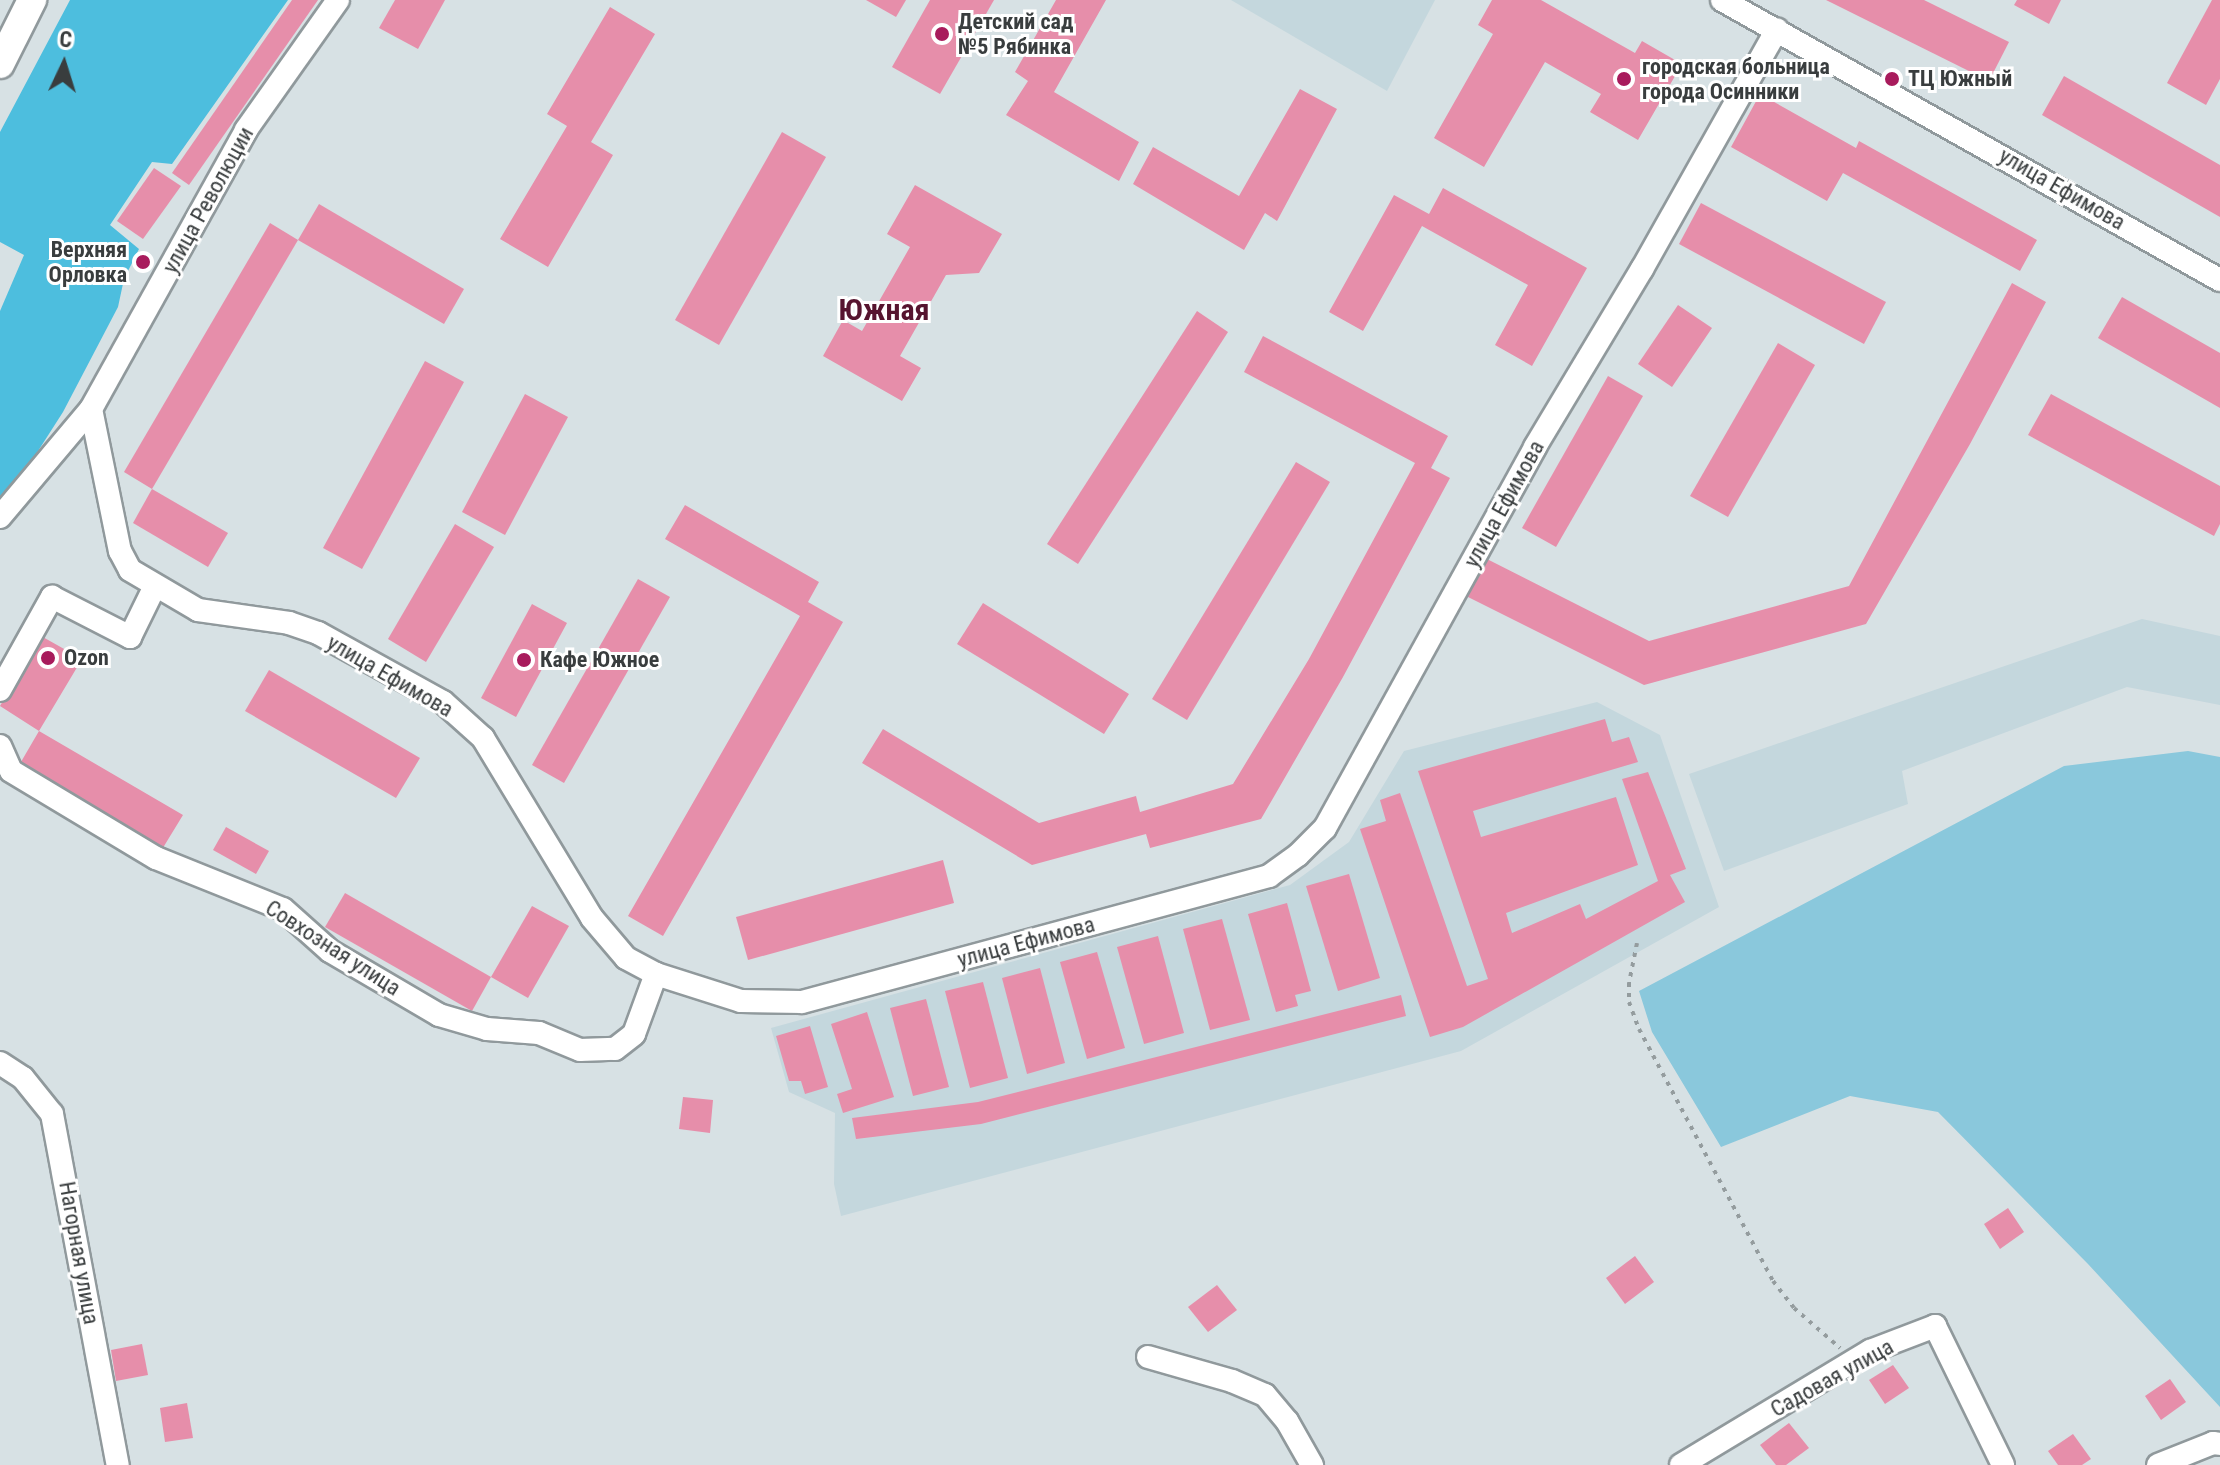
<!DOCTYPE html>
<meta charset="utf-8">
<style>
body{margin:0}
#map{position:relative;width:2220px;height:1465px;overflow:hidden;background:#d7e1e4;font-family:"Roboto Condensed",sans-serif}
div>[style]{position:absolute}
[style*='--x']{left:calc(var(--x)*1px);top:calc(var(--y)*1px);width:calc(var(--w)*1px);rotate:calc(var(--a)*1deg)}
.built>*{inset:0;background:#c4d7dd}
.green>*{inset:0;background:#8ac8dc}
.forest>*{inset:0;background:#4dbede}
.building>*{inset:0;background:#e68eaa}
.path>*{height:4px;margin-top:-2px;transform-origin:0;background:repeating-linear-gradient(90deg,#949c9e 0 4px,transparent 0 10px)}
.roads{filter:drop-shadow(2px 0 #90999c) drop-shadow(-2px 0 #90999c) drop-shadow(0 2px #90999c) drop-shadow(0 -2px #90999c)}
.minor>*{height:22px;margin:-11px;padding:0 11px;transform-origin:11px;border-radius:11px;background:#fff}
.major>*{height:28px;margin:-14px;padding:0 14px;transform-origin:14px;border-radius:14px;background:#fff}
.dots>*{width:22px;height:22px;translate:-50% -50%;box-sizing:border-box;border:4px solid #fff;border-radius:50%}
span{translate:-50% -50%;white-space:nowrap;text-align:center;line-height:1.15;-webkit-text-stroke:6px #fff;paint-order:stroke}
.poi-label{font-size:22px;color:#393d3e;font-weight:700}
.left{translate:0 -50%;text-align:left}
.right{translate:-100% -50%;text-align:right}
.street-label{font-size:22px;color:#393d3e}
.district-label{font-size:30px;color:#56142f;font-weight:700}
.north{position:absolute;left:24px;top:24px;width:80px;height:80px;-webkit-text-stroke:6px #fff;paint-order:stroke;rotate:4deg;font-size:22px;font-weight:700;line-height:32px;text-align:center;color:#393d3e}
.north::after{content:'';display:block;margin:auto;width:28px;height:36px;background:#393d3e;clip-path:polygon(50% 0,100% 100%,50% 72%,0 100%)}
</style>
<div id="map">
<div class="built">
<i style="clip-path:polygon(1231px 0,1435px 0,1387px 91px)"></i>
<i style="clip-path:polygon(2142px 619px,2220px 636px,2220px 705px,2127px 687px,1902px 771px,1908px 804px,1724px 871px,1689px 774px)"></i>
<i style="clip-path:polygon(1597px 702px,1660px 735px,1719px 907px,1461px 1051px,841px 1216px,834px 1184px,835px 1113px,789px 1092px,771px 1028px,1290px 885px,1349px 842px,1404px 751px)"></i>
</div>
<div class="green">
<i style="clip-path:polygon(2188px 751px,2220px 757px,2220px 1407px,2088px 1264px,1938px 1112px,1850px 1096px,1721px 1147px,1652px 1032px,1639px 991px,2064px 766px)"></i>
</div>
<div class="forest">
<i style="clip-path:polygon(70px 0,288px 0,172px 164px,152px 162px,110px 225px,139px 249px,124px 279px,118px 307px,63px 412px,8px 498px,0 505px,0 311px,24px 255px,0 242px,0 132px)"></i>
</div>
<div class="building">
<i style="clip-path:polygon(292px 0,318px 0,189px 185px,172px 173px)"></i>
<i style="clip-path:polygon(395px 0,445px 0,418px 49px,379px 28px)"></i>
<i style="clip-path:polygon(866px 0,906px 0,896px 17px)"></i>
<i style="clip-path:polygon(930px 0,994px 0,940px 94px,892px 67px)"></i>
<i style="clip-path:polygon(1056px 0,1106px 0,1054px 92px,1139px 142px,1119px 181px,1006px 115px,1028px 81px,1015px 72px)"></i>
<i style="clip-path:polygon(1492px 0,1541px 0,1635px 53px,1642px 41px,1682px 64px,1638px 140px,1590px 112px,1601px 94px,1545px 62px,1484px 167px,1434px 138px,1493px 34px,1478px 25px)"></i>
<i style="clip-path:polygon(1826px 0,1924px 0,2009px 42px,1989px 81px)"></i>
<i style="clip-path:polygon(2017px 0,2061px 0,2049px 24px,2014px 5px)"></i>
<i style="clip-path:polygon(2212px 0,2220px 0,2220px 79px,2206px 105px,2167px 83px)"></i>
<i style="clip-path:polygon(610px 7px,655px 34px,591px 142px,613px 155px,548px 267px,500px 239px,567px 126px,547px 114px)"></i>
<i style="clip-path:polygon(2064px 76px,2220px 165px,2220px 217px,2042px 115px)"></i>
<i style="clip-path:polygon(1300px 89px,1337px 109px,1277px 221px,1265px 213px,1244px 250px,1133px 184px,1153px 147px,1239px 196px)"></i>
<i style="clip-path:polygon(1760px 94px,1856px 148px,1859px 141px,2037px 240px,2020px 271px,1843px 173px,1827px 201px,1731px 147px)"></i>
<i style="clip-path:polygon(782px 132px,826px 157px,719px 345px,675px 320px)"></i>
<i style="clip-path:polygon(154px 168px,181px 186px,143px 239px,117px 221px)"></i>
<i style="clip-path:polygon(915px 185px,1002px 234px,979px 273px,946px 275px,900px 356px,921px 368px,902px 401px,823px 356px,843px 320px,862px 331px,910px 247px,887px 234px)"></i>
<i style="clip-path:polygon(1443px 188px,1587px 268px,1532px 366px,1495px 345px,1528px 285px,1422px 226px,1363px 331px,1329px 312px,1394px 195px,1429px 214px)"></i>
<i style="clip-path:polygon(1701px 203px,1886px 302px,1864px 344px,1679px 244px)"></i>
<i style="clip-path:polygon(319px 204px,464px 289px,444px 324px,298px 240px)"></i>
<i style="clip-path:polygon(270px 223px,298px 240px,152px 489px,124px 472px)"></i>
<i style="clip-path:polygon(2012px 283px,2046px 302px,1970px 444px,1866px 624px,1644px 685px,1464px 595px,1483px 557px,1649px 641px,1849px 586px)"></i>
<i style="clip-path:polygon(2122px 297px,2220px 353px,2220px 408px,2098px 338px)"></i>
<i style="clip-path:polygon(1678px 305px,1712px 328px,1672px 387px,1638px 364px)"></i>
<i style="clip-path:polygon(1197px 311px,1228px 332px,1078px 564px,1047px 544px)"></i>
<i style="clip-path:polygon(1263px 336px,1448px 436px,1431px 468px,1450px 478px,1343px 677px,1261px 819px,1150px 848px,1146px 834px,1032px 865px,862px 763px,883px 729px,1039px 823px,1136px 796px,1140px 812px,1233px 784px,1309px 659px,1415px 463px,1244px 372px)"></i>
<i style="clip-path:polygon(1778px 343px,1815px 365px,1728px 517px,1690px 496px)"></i>
<i style="clip-path:polygon(425px 361px,464px 382px,362px 569px,323px 548px)"></i>
<i style="clip-path:polygon(1608px 376px,1643px 396px,1556px 547px,1522px 528px)"></i>
<i style="clip-path:polygon(525px 394px,568px 417px,505px 535px,462px 512px)"></i>
<i style="clip-path:polygon(2051px 394px,2220px 486px,2220px 524px,2214px 536px,2028px 435px)"></i>
<i style="clip-path:polygon(1296px 462px,1330px 482px,1187px 720px,1152px 699px)"></i>
<i style="clip-path:polygon(152px 489px,228px 533px,208px 567px,133px 523px)"></i>
<i style="clip-path:polygon(685px 505px,819px 582px,808px 602px,843px 622px,663px 936px,628px 916px,800px 616px,665px 539px)"></i>
<i style="clip-path:polygon(455px 524px,494px 547px,426px 662px,388px 639px)"></i>
<i style="clip-path:polygon(638px 579px,670px 597px,564px 783px,532px 765px)"></i>
<i style="clip-path:polygon(983px 603px,1129px 694px,1104px 734px,957px 644px)"></i>
<i style="clip-path:polygon(532px 604px,567px 623px,516px 717px,481px 698px)"></i>
<i style="clip-path:polygon(41px 636px,82px 659px,39px 731px,183px 815px,161px 851px,18px 767px,39px 731px,0 706px)"></i>
<i style="clip-path:polygon(269px 670px,420px 758px,396px 798px,245px 711px)"></i>
<i style="clip-path:polygon(1605px 719px,1612px 742px,1629px 737px,1638px 762px,1473px 811px,1481px 837px,1616px 797px,1638px 865px,1506px 913px,1512px 933px,1580px 904px,1586px 919px,1658px 881px,1622px 779px,1648px 772px,1686px 869px,1670px 875px,1685px 902px,1463px 1027px,1430px 1037px,1360px 829px,1386px 821px,1380px 800px,1400px 793px,1467px 986px,1488px 979px,1418px 771px)"></i>
<i style="clip-path:polygon(226px 827px,269px 851px,256px 874px,213px 850px)"></i>
<i style="clip-path:polygon(943px 860px,954px 903px,748px 960px,736px 917px)"></i>
<i style="clip-path:polygon(1349px 874px,1380px 978px,1338px 991px,1306px 886px)"></i>
<i style="clip-path:polygon(345px 893px,491px 977px,472px 1011px,325px 927px)"></i>
<i style="clip-path:polygon(1287px 903px,1311px 991px,1295px 995px,1298px 1006px,1276px 1012px,1248px 914px)"></i>
<i style="clip-path:polygon(532px 906px,569px 926px,528px 998px,491px 977px)"></i>
<i style="clip-path:polygon(1222px 919px,1250px 1020px,1210px 1030px,1183px 929px)"></i>
<i style="clip-path:polygon(1158px 936px,1184px 1033px,1144px 1044px,1117px 947px)"></i>
<i style="clip-path:polygon(1097px 952px,1125px 1048px,1087px 1059px,1060px 962px)"></i>
<i style="clip-path:polygon(1040px 968px,1065px 1063px,1027px 1074px,1002px 978px)"></i>
<i style="clip-path:polygon(983px 982px,1008px 1078px,970px 1088px,945px 991px)"></i>
<i style="clip-path:polygon(1401px 995px,1406px 1016px,981px 1124px,856px 1139px,852px 1118px,978px 1102px)"></i>
<i style="clip-path:polygon(926px 999px,949px 1087px,913px 1096px,890px 1008px)"></i>
<i style="clip-path:polygon(867px 1012px,894px 1097px,843px 1113px,837px 1094px,852px 1089px,831px 1024px)"></i>
<i style="clip-path:polygon(810px 1026px,828px 1087px,805px 1094px,801px 1081px,789px 1081px,776px 1036px)"></i>
<i style="clip-path:polygon(683px 1097px,713px 1100px,710px 1133px,679px 1129px)"></i>
<i style="clip-path:polygon(2008px 1208px,2024px 1232px,2000px 1249px,1984px 1224px)"></i>
<i style="clip-path:polygon(1635px 1256px,1654px 1282px,1625px 1304px,1606px 1278px)"></i>
<i style="clip-path:polygon(1217px 1285px,1237px 1310px,1208px 1332px,1188px 1307px)"></i>
<i style="clip-path:polygon(142px 1344px,148px 1375px,116px 1381px,111px 1350px)"></i>
<i style="clip-path:polygon(1893px 1365px,1909px 1388px,1885px 1404px,1869px 1380px)"></i>
<i style="clip-path:polygon(2170px 1379px,2186px 1402px,2161px 1420px,2145px 1396px)"></i>
<i style="clip-path:polygon(187px 1403px,193px 1438px,165px 1442px,160px 1408px)"></i>
<i style="clip-path:polygon(1789px 1423px,1809px 1448px,1786px 1465px,1776px 1465px,1760px 1445px)"></i>
<i style="clip-path:polygon(2073px 1434px,2091px 1459px,2082px 1465px,2058px 1465px,2048px 1451px)"></i>
</div>
<div class="path">
<i style="--x:1637;--y:943;--w:41;--a:101.3"></i>
<i style="--x:1629;--y:983;--w:19;--a:90"></i>
<i style="--x:1629;--y:1002;--w:29;--a:70"></i>
<i style="--x:1639;--y:1029;--w:285;--a:62"></i>
<i style="--x:1773;--y:1281;--w:34;--a:52"></i>
<i style="--x:1794;--y:1308;--w:61;--a:41"></i>
</div>
<div class="roads">
<div class="minor">
<i style="--x:1722;--y:0;--w:571;--a:29.35"></i>
<i style="--x:91;--y:409;--w:145;--a:78.5"></i>
<i style="--x:120;--y:551;--w:21;--a:62"></i>
<i style="--x:130;--y:570;--w:79;--a:30.5"></i>
<i style="--x:198;--y:610;--w:92;--a:8.1"></i>
<i style="--x:289;--y:623;--w:31;--a:19"></i>
<i style="--x:318;--y:633;--w:143;--a:28.9"></i>
<i style="--x:443;--y:702;--w:54;--a:42"></i>
<i style="--x:483;--y:738;--w:210;--a:58.8"></i>
<i style="--x:592;--y:918;--w:52;--a:49.6"></i>
<i style="--x:626;--y:958;--w:34;--a:28"></i>
<i style="--x:656;--y:974;--w:89;--a:17.6"></i>
<i style="--x:741;--y:1001;--w:61;--a:0.9"></i>
<i style="--x:802;--y:1002;--w:484;--a:-15.1"></i>
<i style="--x:1269;--y:876;--w:36;--a:-36"></i>
<i style="--x:1298;--y:855;--w:38;--a:-45"></i>
<i style="--x:1325;--y:828;--w:435;--a:-61.1"></i>
<i style="--x:1535;--y:447;--w:208;--a:-59"></i>
<i style="--x:1642;--y:269;--w:275;--a:-60.6"></i>
<i style="--x:0;--y:517;--w:141;--a:-49.9"></i>
<i style="--x:91;--y:409;--w:319;--a:-60.9"></i>
<i style="--x:246;--y:130;--w:159;--a:-54.7"></i>
<i style="--x:0;--y:690;--w:107;--a:-60.8"></i>
<i style="--x:52;--y:597;--w:88;--a:27.1"></i>
<i style="--x:130;--y:637;--w:57;--a:-63.9"></i>
<i style="--x:0;--y:746;--w:27;--a:66"></i>
<i style="--x:11;--y:771;--w:169;--a:31"></i>
<i style="--x:156;--y:858;--w:137;--a:21.9"></i>
<i style="--x:283;--y:909;--w:63;--a:41.8"></i>
<i style="--x:330;--y:951;--w:126;--a:30.4"></i>
<i style="--x:439;--y:1015;--w:50;--a:16.3"></i>
<i style="--x:487;--y:1029;--w:52;--a:4.4"></i>
<i style="--x:539;--y:1033;--w:44;--a:22.5"></i>
<i style="--x:580;--y:1050;--w:35;--a:-2"></i>
<i style="--x:615;--y:1049;--w:24;--a:-38"></i>
<i style="--x:634;--y:1034;--w:64;--a:-69.9"></i>
<i style="--x:0;--y:1063;--w:27;--a:33"></i>
<i style="--x:23;--y:1078;--w:46;--a:51.1"></i>
<i style="--x:52;--y:1114;--w:357;--a:79.4"></i>
<i style="--x:1148;--y:1357;--w:87;--a:15.9"></i>
<i style="--x:1232;--y:1381;--w:36;--a:23"></i>
<i style="--x:1265;--y:1395;--w:34;--a:50"></i>
<i style="--x:1287;--y:1421;--w:51;--a:60.4"></i>
<i style="--x:1681;--y:1465;--w:221;--a:-31.1"></i>
<i style="--x:1870;--y:1351;--w:70;--a:-21"></i>
<i style="--x:1935;--y:1326;--w:155;--a:63.9"></i>
<i style="--x:2158;--y:1465;--w:59;--a:-21.8"></i>
<i style="--x:2213;--y:1443;--w:7;--a:8"></i>
</div>
<div class="major">
<i style="--x:0;--y:64;--w:72;--a:-63.4"></i>
</div>
</div>
<div class="dots">
<i style="left:942px;top:34px;background:#a81b5c"></i>
<i style="left:1624px;top:79px;background:#a81b5c"></i>
<i style="left:1892px;top:79px;background:#a81b5c"></i>
<i style="left:143px;top:262px;background:#a81b5c"></i>
<i style="left:48px;top:658px;background:#a81b5c"></i>
<i style="left:524px;top:660px;background:#a81b5c"></i>
</div>
<div class="poi-label">
<span class="left" style="left:958px;top:34px">Детский сад<br>№5 Рябинка</span>
<span class="left" style="left:1642px;top:79px">городская больница<br>города Осинники</span>
<span class="left" style="left:1908px;top:79px">ТЦ Южный</span>
<span class="right" style="left:127px;top:262px">Верхняя<br>Орловка</span>
<span class="left" style="left:64px;top:658px">Ozon</span>
<span class="left" style="left:540px;top:660px">Кафе Южное</span>
</div>
<div class="street-label">
<span style="left:2062px;top:189px;rotate:30deg">улица Ефимова</span>
<span style="left:208px;top:200px;rotate:-61deg">улица Революции</span>
<span style="left:1504px;top:504px;rotate:-61deg">улица Ефимова</span>
<span style="left:390px;top:676px;rotate:30deg">улица Ефимова</span>
<span style="left:1026px;top:942px;rotate:-15deg">улица Ефимова</span>
<span style="left:333px;top:948px;rotate:33deg">Совхозная улица</span>
<span style="left:79px;top:1253px;rotate:80deg">Нагорная улица</span>
<span style="left:1832px;top:1378px;rotate:-29deg">Садовая улица</span>
</div>
<div class="district-label">
<span style="left:884px;top:310px">Южная</span>
</div>
<div class="north">С</div>
</div>
